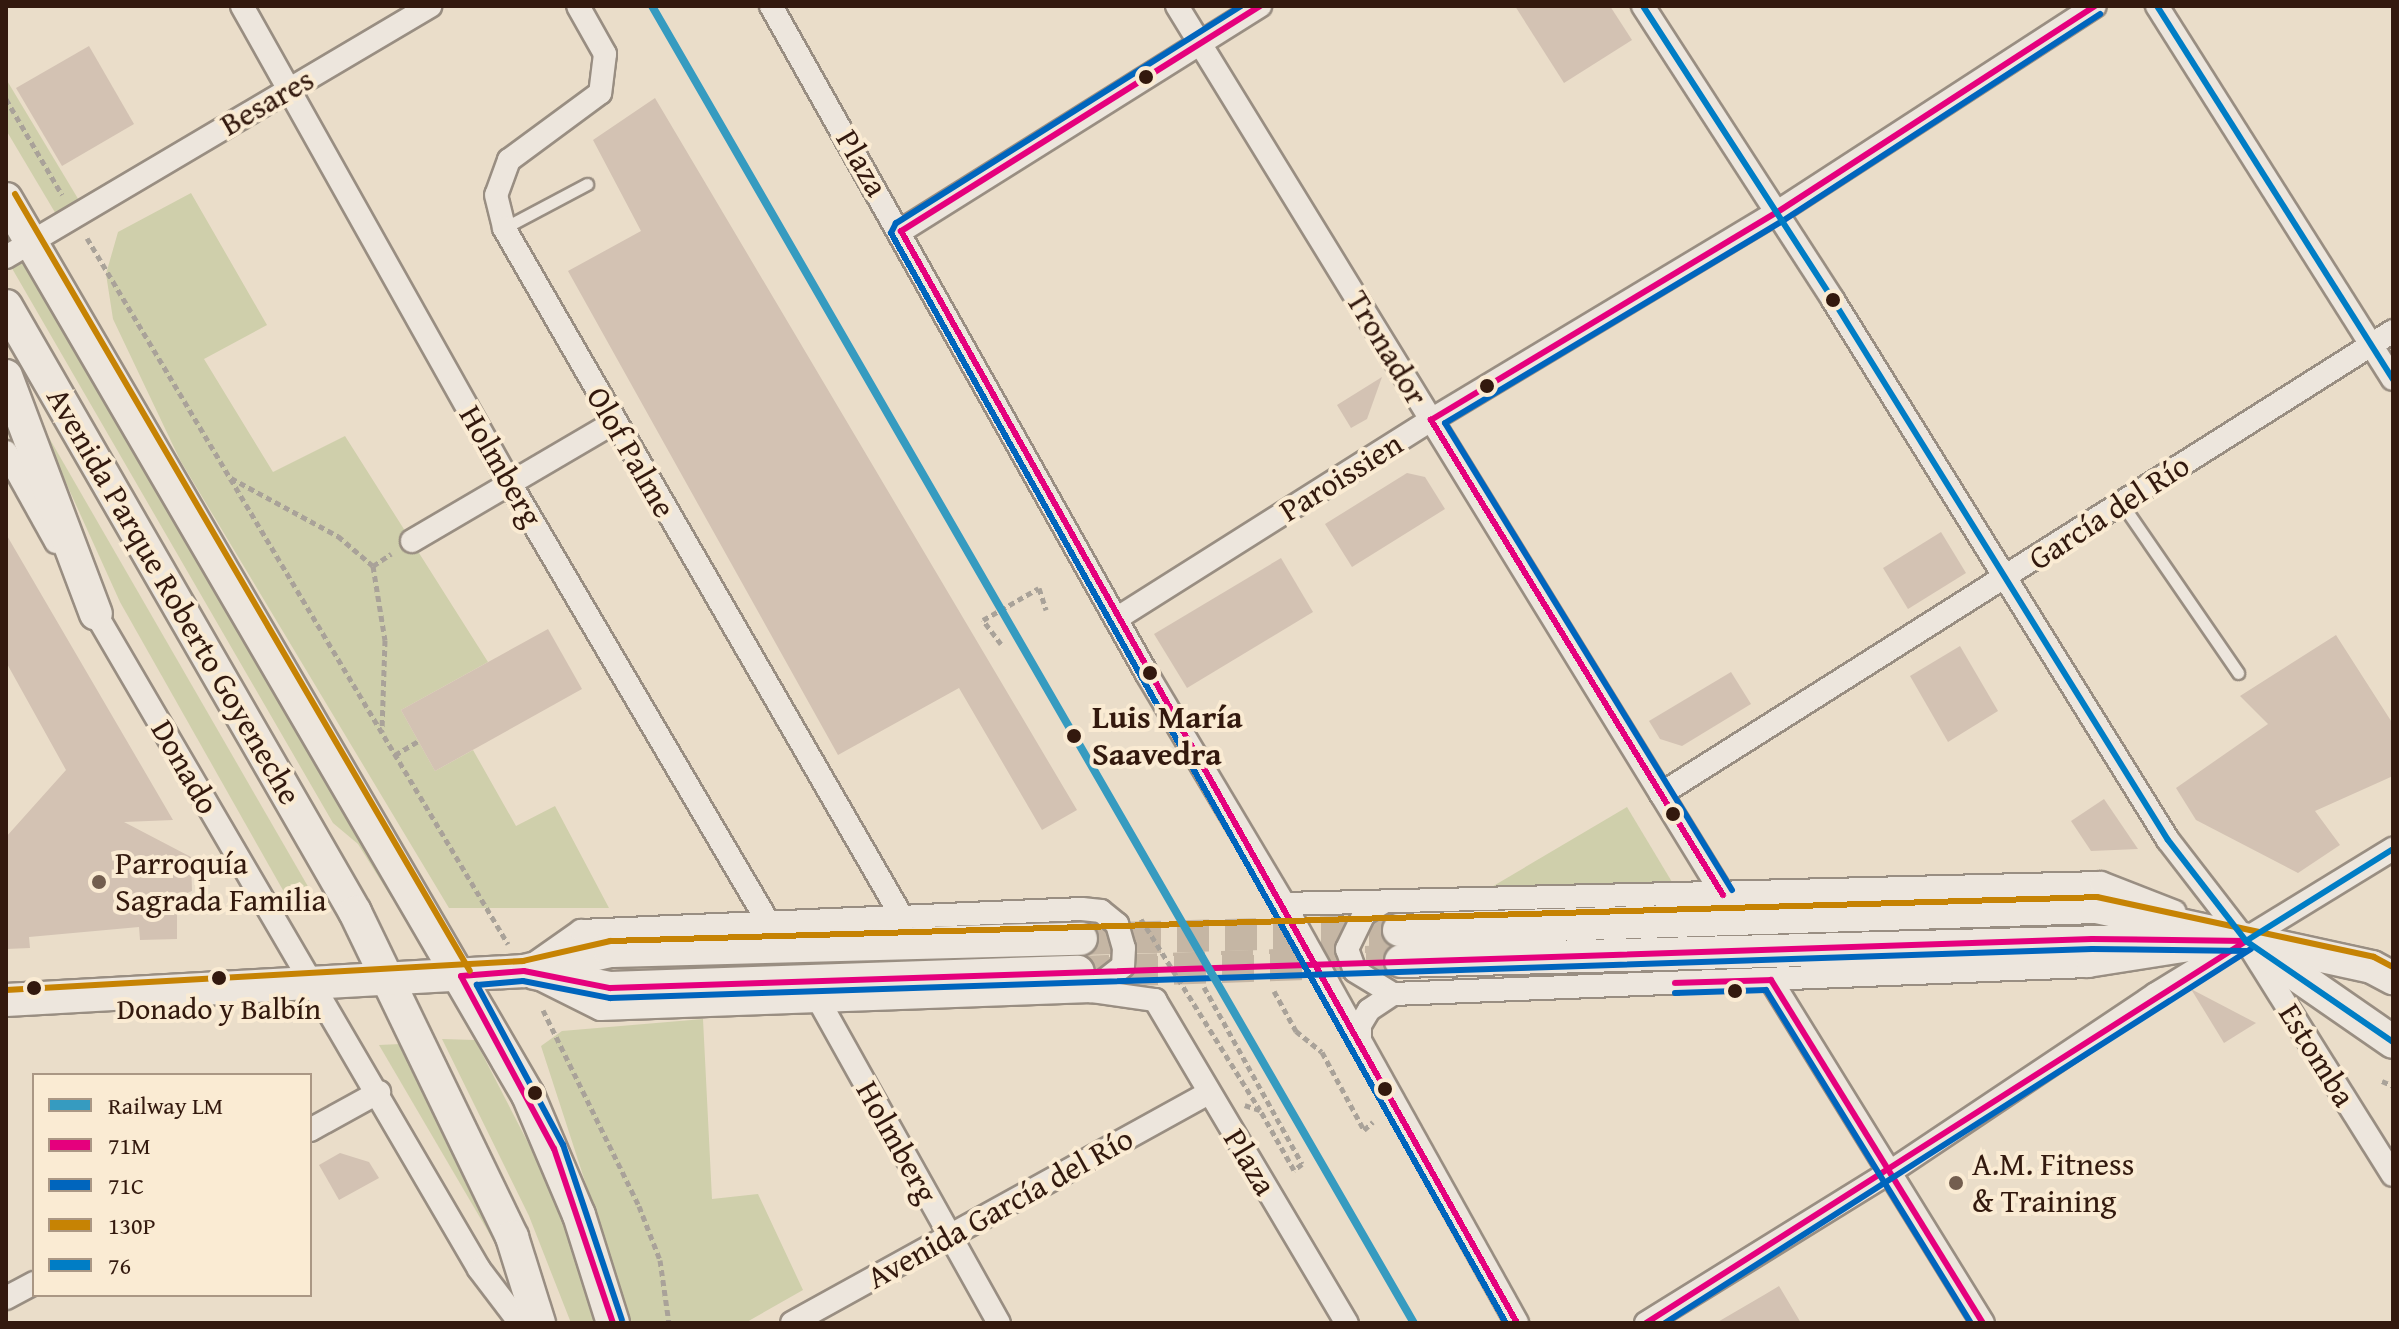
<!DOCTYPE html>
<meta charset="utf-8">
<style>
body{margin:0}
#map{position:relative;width:2399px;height:1329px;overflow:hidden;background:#eaddc9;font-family:"Gentium Book Plus",serif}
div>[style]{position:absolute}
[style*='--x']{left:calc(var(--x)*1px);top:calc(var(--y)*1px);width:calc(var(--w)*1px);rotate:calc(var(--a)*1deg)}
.green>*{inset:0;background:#cfcfab}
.building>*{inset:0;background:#d3c2b3}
.secondary-tunnel>*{height:32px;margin-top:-16px;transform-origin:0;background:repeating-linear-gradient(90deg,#c5b6a4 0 32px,transparent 0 48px)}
.path>*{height:5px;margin-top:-2.5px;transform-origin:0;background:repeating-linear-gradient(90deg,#a9a299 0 6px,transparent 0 10px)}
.roads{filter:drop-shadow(2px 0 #998e82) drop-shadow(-2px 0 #998e82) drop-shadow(0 2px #998e82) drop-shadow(0 -2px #998e82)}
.service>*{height:11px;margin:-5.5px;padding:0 5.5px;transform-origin:5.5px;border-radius:5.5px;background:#ede6dd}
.minor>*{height:22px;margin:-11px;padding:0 11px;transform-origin:11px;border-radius:11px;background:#ede6dd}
.secondary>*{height:32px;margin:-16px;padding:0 16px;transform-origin:16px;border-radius:16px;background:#ede6dd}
.bus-1>*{height:6px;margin:-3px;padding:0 3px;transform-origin:3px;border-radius:3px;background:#e5007d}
.bus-2>*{height:6px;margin:-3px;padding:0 3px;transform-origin:3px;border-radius:3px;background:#0065bd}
.bus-3>*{height:6px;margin:-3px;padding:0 3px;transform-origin:3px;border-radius:3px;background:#c68304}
.bus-4>*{height:6px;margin:-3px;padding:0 3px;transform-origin:3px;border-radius:3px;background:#007dc5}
.rail-1>*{height:8px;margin:-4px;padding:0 4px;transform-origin:4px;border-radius:4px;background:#369bc0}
.dots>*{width:22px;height:22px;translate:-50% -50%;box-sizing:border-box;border:4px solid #faebd3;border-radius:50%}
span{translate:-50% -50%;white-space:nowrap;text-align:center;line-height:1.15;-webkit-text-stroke:8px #faebd3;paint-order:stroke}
.bus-label{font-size:30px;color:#33190e}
.street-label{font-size:32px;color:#33190e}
.stop-label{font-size:32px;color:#33190e;font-weight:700}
.left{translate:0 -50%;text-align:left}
.poi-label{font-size:32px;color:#33190e}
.frame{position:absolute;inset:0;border:8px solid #33190e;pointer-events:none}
.legend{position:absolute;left:32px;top:1073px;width:280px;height:224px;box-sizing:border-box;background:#faebd3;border:2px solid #aa9784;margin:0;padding:10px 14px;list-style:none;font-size:24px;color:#33190e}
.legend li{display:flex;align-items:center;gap:16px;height:40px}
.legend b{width:40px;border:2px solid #aa9784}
</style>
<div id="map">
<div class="green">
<i style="clip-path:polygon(6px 79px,80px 202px,69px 236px,6px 130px)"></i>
<i style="clip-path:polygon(191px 193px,267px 325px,204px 359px,273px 472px,345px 436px,488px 662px,401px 710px,435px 771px,473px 750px,516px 826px,555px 806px,609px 908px,449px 908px,180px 460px,113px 319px,106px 274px,118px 232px)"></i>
<i style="clip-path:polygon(6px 228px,397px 897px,391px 897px,358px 844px,333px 823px,6px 258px)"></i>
<i style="clip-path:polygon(33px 410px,321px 909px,297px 915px,120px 602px)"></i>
<i style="clip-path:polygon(1627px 807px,1675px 887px,1478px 895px)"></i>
<i style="clip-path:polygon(703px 1019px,712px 1199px,758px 1194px,803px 1290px,745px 1323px,631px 1323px,541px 1046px,562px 1031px)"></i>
<i style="clip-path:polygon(442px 1039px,475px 1040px,554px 1193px,594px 1323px,571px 1323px,529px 1216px)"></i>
<i style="clip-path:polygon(400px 1044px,496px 1231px,499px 1250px,379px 1045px)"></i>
</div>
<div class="building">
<i style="clip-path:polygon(1515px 6px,1610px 6px,1632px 40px,1564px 83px)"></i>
<i style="clip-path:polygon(89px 46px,134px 124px,62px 166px,16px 88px)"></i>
<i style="clip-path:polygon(655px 98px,1077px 810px,1042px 830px,959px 688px,838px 755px,568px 271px,641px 231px,593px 140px)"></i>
<i style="clip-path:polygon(1382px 377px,1367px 419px,1351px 428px,1337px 405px)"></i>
<i style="clip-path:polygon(1407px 473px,1425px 477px,1445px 509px,1352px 567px,1325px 524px)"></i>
<i style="clip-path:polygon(1941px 532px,1966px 573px,1908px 609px,1883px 568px)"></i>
<i style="clip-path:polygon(6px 534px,173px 820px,124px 822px,191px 857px,192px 891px,177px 897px,177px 939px,140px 940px,139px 927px,29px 937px,30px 948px,6px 949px,6px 837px,66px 770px,6px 662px)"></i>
<i style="clip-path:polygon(1281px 558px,1313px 612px,1187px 688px,1154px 634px)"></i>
<i style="clip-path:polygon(548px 629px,582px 689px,435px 771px,401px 710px)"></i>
<i style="clip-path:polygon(2336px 635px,2393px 724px,2393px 776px,2315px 811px,2340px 845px,2298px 873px,2196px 820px,2176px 788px,2268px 724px,2240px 696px)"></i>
<i style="clip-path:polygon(1960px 646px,1998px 711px,1948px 742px,1910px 676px)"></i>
<i style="clip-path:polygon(1731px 672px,1751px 704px,1682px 746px,1660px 739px,1649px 721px)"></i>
<i style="clip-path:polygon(2104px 799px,2138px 849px,2091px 851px,2071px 821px)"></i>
<i style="clip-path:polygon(2191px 989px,2256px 1023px,2224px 1043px)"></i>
<i style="clip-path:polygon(340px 1153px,369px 1162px,379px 1178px,339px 1200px,319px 1165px)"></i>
<i style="clip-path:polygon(1779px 1286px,1801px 1323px,1716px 1323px,1764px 1295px)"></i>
</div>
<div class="secondary-tunnel">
<i style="--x:1081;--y:939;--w:318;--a:-1.6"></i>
<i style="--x:1078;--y:972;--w:323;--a:-2"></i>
</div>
<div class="path">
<i style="--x:6;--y:99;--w:111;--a:59.7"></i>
<i style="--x:87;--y:238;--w:822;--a:59.19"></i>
<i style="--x:231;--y:478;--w:122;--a:28.5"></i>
<i style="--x:338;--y:536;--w:46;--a:40.6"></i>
<i style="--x:373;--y:566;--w:75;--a:80.8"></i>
<i style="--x:385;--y:640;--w:92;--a:91.9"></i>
<i style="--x:373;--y:566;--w:22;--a:-34"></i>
<i style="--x:1001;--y:644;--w:30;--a:-127"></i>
<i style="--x:983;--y:620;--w:64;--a:-29.7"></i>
<i style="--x:1039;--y:588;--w:23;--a:72"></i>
<i style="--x:395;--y:755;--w:27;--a:-31"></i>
<i style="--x:1141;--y:919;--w:225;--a:58.1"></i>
<i style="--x:1260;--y:1110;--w:16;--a:-162"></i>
<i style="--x:1204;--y:987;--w:202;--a:61"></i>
<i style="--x:1302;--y:1164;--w:10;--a:143"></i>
<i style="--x:1294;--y:1170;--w:69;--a:-119.5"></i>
<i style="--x:1274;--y:991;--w:46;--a:61.2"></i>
<i style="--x:1296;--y:1031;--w:33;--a:39"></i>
<i style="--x:1322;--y:1052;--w:89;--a:61.7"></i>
<i style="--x:1364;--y:1130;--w:12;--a:-42"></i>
<i style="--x:543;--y:1010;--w:218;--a:63.9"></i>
<i style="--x:639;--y:1206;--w:58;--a:68.7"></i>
<i style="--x:660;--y:1260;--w:64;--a:81.9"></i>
<i style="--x:2382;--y:1081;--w:12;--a:24"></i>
</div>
<div class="roads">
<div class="service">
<i style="--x:504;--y:228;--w:94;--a:-27.9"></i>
<i style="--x:2122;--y:504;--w:205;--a:55.5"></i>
</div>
<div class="minor">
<i style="--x:242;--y:6;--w:544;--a:60.7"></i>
<i style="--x:508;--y:480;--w:513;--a:59.53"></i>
<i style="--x:578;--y:6;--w:55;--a:60.6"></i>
<i style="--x:605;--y:54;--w:39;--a:97"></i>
<i style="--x:600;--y:93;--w:113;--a:143.6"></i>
<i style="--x:509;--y:160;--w:37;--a:110"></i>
<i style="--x:496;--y:195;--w:34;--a:76"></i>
<i style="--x:504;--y:228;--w:796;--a:59.99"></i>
<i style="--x:771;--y:6;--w:767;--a:60.63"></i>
<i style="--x:1147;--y:674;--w:268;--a:59.2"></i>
<i style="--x:1284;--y:904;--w:479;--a:60.9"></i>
<i style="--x:1177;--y:6;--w:1043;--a:58.44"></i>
<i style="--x:1643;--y:6;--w:350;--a:57.1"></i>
<i style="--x:1833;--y:300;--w:635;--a:58.19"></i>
<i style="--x:2168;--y:840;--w:128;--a:52.3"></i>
<i style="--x:2246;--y:941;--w:276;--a:57.9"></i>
<i style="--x:2157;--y:6;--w:441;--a:57.7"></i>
<i style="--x:901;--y:231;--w:424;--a:-32.1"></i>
<i style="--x:6;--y:257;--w:493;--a:-30.6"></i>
<i style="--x:6;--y:452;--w:103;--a:60.9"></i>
<i style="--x:412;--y:541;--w:233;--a:-30.4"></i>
<i style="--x:90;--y:604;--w:770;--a:59.67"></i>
<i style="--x:479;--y:1269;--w:68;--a:52.8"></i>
<i style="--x:1116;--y:619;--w:373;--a:-32.3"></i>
<i style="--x:1431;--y:420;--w:402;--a:-31"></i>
<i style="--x:1776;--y:213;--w:380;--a:-33"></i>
<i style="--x:1661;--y:794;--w:866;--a:-32.31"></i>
<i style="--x:1382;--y:903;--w:21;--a:149"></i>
<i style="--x:1364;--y:914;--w:39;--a:116"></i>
<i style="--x:1347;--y:949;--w:23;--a:70"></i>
<i style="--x:1355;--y:971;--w:44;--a:31.2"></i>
<i style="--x:1393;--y:994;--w:696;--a:-2.31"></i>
<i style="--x:2088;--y:966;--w:147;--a:-9"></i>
<i style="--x:1284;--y:904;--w:817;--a:-1.47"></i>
<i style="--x:2101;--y:883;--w:79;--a:21.4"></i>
<i style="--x:1082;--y:909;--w:19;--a:6"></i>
<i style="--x:1101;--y:911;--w:21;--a:39"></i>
<i style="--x:1117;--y:924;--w:25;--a:74"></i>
<i style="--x:1124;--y:948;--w:18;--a:93"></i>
<i style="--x:1123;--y:966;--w:41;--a:142"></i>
<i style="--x:1091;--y:991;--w:491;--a:177.9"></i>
<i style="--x:600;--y:1009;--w:85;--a:-153.4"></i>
<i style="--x:524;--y:971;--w:70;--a:-35.1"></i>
<i style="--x:581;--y:931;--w:501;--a:-2.51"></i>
<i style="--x:1771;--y:980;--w:403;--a:58.3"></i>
<i style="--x:1091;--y:991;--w:65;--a:8"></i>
<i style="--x:1155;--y:1000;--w:376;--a:59.3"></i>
<i style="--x:819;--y:1001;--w:369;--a:60.8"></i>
<i style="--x:1360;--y:1043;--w:18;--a:-90"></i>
<i style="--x:1360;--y:1025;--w:17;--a:-59"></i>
<i style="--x:1369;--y:1010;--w:29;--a:-34"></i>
<i style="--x:310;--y:1130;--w:79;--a:-28.8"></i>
<i style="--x:6;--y:1298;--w:32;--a:-28"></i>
<i style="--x:792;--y:1323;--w:476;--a:-28.9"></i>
<i style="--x:1646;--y:1323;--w:287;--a:-31.8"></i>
<i style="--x:1890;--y:1172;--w:320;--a:-33.8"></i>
<i style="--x:2156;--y:994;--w:278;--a:-31.5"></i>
</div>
<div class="secondary">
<i style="--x:6;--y:199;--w:1037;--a:59.78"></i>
<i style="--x:528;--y:1095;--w:130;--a:67"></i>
<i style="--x:579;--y:1215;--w:113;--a:72.5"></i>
<i style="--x:6;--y:306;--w:699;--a:60.06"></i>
<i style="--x:355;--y:912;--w:361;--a:64.2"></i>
<i style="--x:512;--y:1237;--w:90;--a:72.6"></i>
<i style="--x:6;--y:376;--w:254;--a:69.3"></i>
<i style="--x:1399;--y:930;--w:698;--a:-1.89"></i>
<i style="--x:2097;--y:907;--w:281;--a:12.3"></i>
<i style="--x:2372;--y:967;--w:24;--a:28"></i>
<i style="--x:2256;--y:947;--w:167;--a:34.7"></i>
<i style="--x:1401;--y:961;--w:778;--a:-1.55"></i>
<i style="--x:535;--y:973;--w:76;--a:11.3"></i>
<i style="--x:610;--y:988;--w:468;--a:-2"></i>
<i style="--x:6;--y:1000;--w:519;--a:-3.2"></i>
<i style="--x:524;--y:971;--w:88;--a:-13.1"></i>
<i style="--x:610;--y:951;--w:471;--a:-1.5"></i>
</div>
</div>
<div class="bus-1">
<i style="--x:1260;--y:6;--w:424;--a:147.9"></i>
<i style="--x:901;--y:231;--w:1254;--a:60.57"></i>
<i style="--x:1723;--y:895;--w:558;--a:-121.58"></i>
<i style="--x:1431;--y:420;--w:402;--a:-31"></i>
<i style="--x:1776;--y:213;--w:380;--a:-33"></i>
<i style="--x:1675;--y:983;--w:96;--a:-1.8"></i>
<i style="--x:1771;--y:980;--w:403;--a:58.3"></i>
<i style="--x:613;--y:1323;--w:184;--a:-108.7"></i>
<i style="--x:554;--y:1149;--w:196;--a:-118.3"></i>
<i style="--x:461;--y:976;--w:63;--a:-4.5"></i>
<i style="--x:524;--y:971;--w:88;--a:11.2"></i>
<i style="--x:610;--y:988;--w:1483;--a:-1.89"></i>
<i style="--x:2092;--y:939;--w:154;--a:0.7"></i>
<i style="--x:1646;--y:1323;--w:711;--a:-32.48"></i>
</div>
<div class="bus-2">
<i style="--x:1241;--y:6;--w:408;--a:147.8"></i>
<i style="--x:896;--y:223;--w:11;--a:117"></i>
<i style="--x:891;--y:233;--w:1252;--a:60.57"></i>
<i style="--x:1732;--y:890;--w:548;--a:-121.57"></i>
<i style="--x:1445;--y:423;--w:392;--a:-30.9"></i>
<i style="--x:1781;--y:222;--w:381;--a:-33.1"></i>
<i style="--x:1675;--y:993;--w:91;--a:-1.9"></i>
<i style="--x:1766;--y:990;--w:391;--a:58.4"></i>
<i style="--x:622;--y:1320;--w:185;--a:-108.6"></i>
<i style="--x:563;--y:1145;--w:182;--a:-118.3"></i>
<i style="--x:477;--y:985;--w:46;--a:-5"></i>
<i style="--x:523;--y:981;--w:89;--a:11.1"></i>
<i style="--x:610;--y:998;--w:1483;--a:-1.89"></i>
<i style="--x:2092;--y:949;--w:154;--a:0.7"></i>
<i style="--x:1665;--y:1323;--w:695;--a:-32.55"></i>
</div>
<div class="bus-3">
<i style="--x:15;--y:194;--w:900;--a:59.65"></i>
<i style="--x:6;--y:990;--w:518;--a:-3.21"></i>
<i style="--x:523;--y:961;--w:89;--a:-12.9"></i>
<i style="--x:610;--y:941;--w:1488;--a:-1.69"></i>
<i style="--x:2097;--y:897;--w:283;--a:12.2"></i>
<i style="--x:2374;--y:957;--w:21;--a:28"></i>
</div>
<div class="bus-4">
<i style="--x:1643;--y:6;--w:350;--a:57.1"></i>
<i style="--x:1833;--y:300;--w:635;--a:58.19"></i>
<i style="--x:2168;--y:840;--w:128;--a:52.3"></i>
<i style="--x:2246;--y:941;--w:178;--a:34.5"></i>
<i style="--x:2157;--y:6;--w:441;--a:57.7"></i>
<i style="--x:2246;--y:941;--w:173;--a:-32"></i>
</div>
<div class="rail-1">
<i style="--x:652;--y:6;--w:1522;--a:59.95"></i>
</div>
<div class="dots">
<i style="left:1146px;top:77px;background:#33190e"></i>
<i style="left:1833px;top:300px;background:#33190e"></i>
<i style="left:1487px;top:386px;background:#33190e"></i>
<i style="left:1150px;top:673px;background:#33190e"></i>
<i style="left:1074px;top:736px;background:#33190e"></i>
<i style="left:1673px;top:814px;background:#33190e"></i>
<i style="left:99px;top:882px;background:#735e4f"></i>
<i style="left:219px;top:978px;background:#33190e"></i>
<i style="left:34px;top:988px;background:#33190e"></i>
<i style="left:1735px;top:991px;background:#33190e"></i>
<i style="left:1385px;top:1089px;background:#33190e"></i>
<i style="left:535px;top:1093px;background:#33190e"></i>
<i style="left:1956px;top:1183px;background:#735e4f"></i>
</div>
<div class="bus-label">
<span style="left:219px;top:1008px">Donado y Balbín</span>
</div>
<div class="street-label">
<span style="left:267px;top:102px;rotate:-30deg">Besares</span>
<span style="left:862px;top:163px;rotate:60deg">Plaza</span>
<span style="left:1387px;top:348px;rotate:59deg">Tronador</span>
<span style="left:631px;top:452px;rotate:60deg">Olof Palme</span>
<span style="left:501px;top:466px;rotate:60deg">Holmberg</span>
<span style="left:1341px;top:477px;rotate:-32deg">Paroissien</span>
<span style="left:2109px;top:512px;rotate:-33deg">García del Río</span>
<span style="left:174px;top:596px;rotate:60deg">Avenida Parque Roberto Goyeneche</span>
<span style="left:185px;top:767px;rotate:60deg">Donado</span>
<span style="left:2317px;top:1055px;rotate:58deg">Estomba</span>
<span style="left:897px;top:1142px;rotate:61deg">Holmberg</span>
<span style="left:1250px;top:1162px;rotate:59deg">Plaza</span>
<span style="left:1000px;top:1208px;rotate:-29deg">Avenida García del Río</span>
</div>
<div class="stop-label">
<span class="left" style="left:1092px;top:736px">Luis María<br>Saavedra</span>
</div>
<div class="poi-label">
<span class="left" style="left:115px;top:882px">Parroquía<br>Sagrada Familia</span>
<span class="left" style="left:1972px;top:1183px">A.M. Fitness<br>&amp; Training</span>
</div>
<div class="frame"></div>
<ul class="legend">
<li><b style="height:10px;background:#369bc0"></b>Railway LM</li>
<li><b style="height:10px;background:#e5007d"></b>71M</li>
<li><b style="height:10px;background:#0065bd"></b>71C</li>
<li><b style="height:10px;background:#c68304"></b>130P</li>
<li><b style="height:10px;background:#007dc5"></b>76</li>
</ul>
</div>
